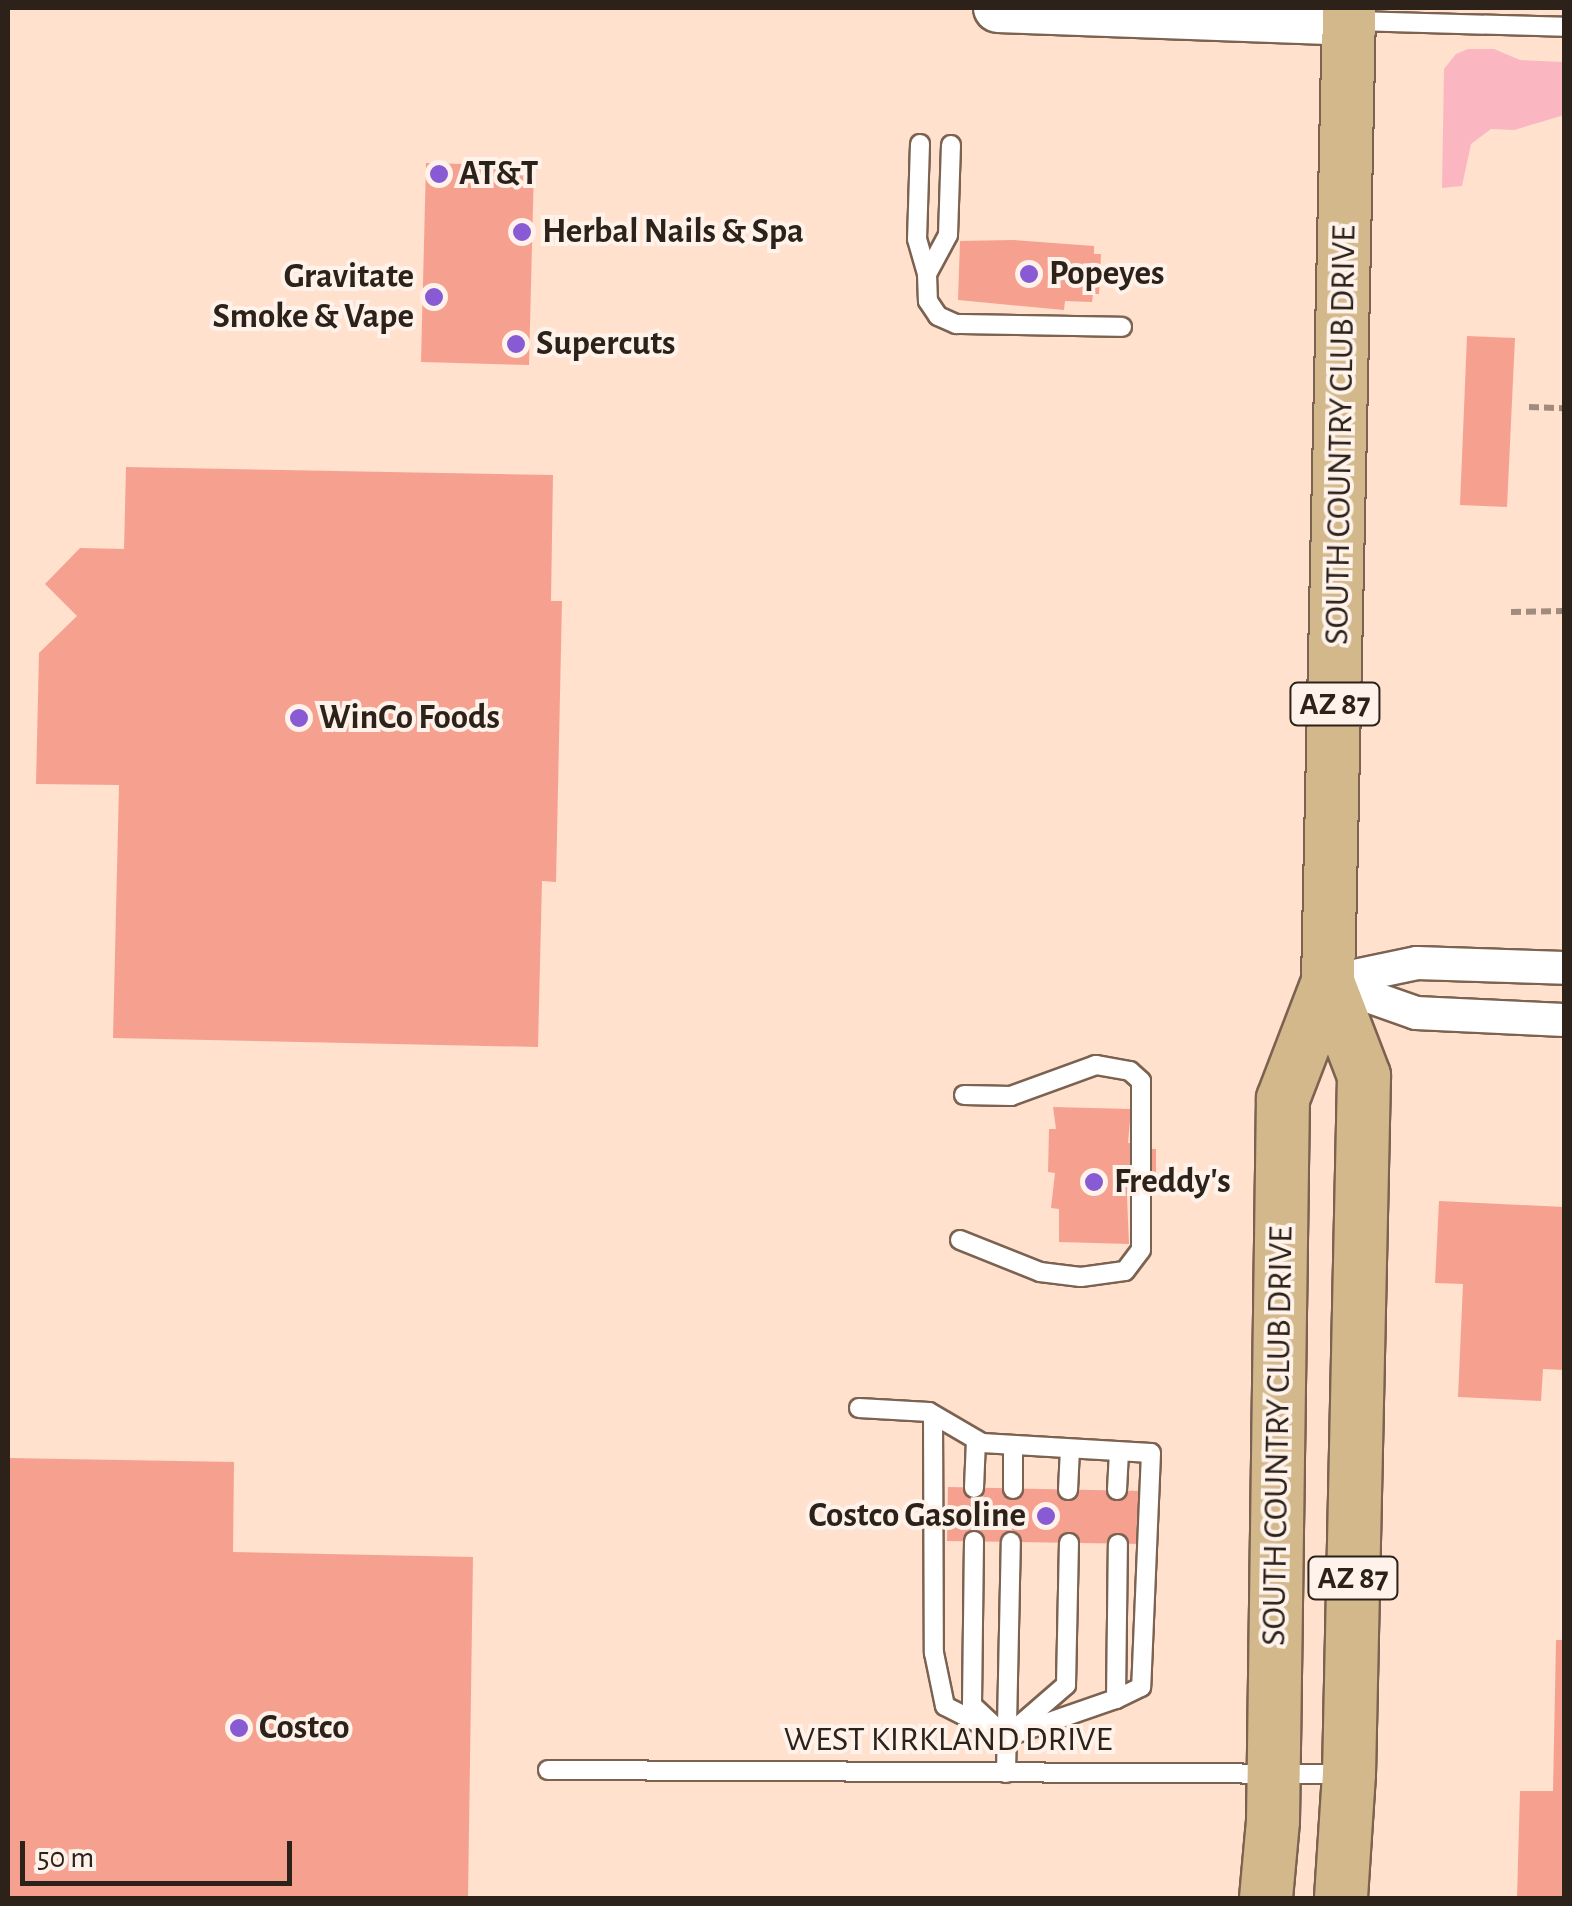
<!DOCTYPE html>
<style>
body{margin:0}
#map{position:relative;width:1572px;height:1906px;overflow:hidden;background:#ffe1cd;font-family:"Alegreya Sans",sans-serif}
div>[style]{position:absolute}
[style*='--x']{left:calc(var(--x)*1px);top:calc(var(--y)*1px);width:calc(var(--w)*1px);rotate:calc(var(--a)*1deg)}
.green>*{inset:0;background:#fab7c2}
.building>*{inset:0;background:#f6a190}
.path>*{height:6px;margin-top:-3px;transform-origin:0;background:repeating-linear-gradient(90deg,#a08b7d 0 10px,transparent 0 15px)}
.roads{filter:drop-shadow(2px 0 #7b6251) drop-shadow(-2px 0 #7b6251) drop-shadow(0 2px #7b6251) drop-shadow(0 -2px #7b6251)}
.lane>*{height:18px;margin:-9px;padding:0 9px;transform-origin:9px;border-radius:9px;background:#fff}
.street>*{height:32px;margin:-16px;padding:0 16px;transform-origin:16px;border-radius:16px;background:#fff}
.secondary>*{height:48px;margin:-24px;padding:0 24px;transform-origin:24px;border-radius:24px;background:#fff}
.primary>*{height:52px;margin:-26px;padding:0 26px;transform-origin:26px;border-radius:26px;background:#d2b88a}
.dots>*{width:28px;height:28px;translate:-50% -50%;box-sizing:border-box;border:5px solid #fef2ea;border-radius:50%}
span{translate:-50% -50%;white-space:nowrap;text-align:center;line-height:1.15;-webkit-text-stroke:8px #fef2ea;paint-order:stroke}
.shield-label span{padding:2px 8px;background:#fef2ea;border:2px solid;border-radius:8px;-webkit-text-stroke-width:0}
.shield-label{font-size:32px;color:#2c221a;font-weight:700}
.poi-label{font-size:35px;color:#2c221a;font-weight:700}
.left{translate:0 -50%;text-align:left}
.right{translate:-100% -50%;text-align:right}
.street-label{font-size:35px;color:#2c221a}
.frame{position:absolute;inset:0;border:10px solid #2c221a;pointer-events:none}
.scale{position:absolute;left:20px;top:1841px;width:272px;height:45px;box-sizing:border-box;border:5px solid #2c221a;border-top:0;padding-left:12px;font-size:30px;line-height:35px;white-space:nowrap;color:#2c221a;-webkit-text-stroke:8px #fef2ea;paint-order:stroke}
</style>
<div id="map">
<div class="green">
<i style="clip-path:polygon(1468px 49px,1494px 49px,1520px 60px,1564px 62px,1564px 115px,1514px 130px,1491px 129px,1471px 144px,1462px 186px,1442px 188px,1444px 69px,1456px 54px)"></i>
</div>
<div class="building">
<i style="clip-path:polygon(426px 163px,534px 166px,529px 365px,421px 362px)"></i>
<i style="clip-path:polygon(1014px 240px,1094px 246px,1094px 254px,1101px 254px,1099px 294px,1093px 294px,1092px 302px,1065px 301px,1064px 310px,958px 300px,960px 241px)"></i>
<i style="clip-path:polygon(1467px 336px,1515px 338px,1507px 507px,1460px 505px)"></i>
<i style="clip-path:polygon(126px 467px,553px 475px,551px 601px,562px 601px,556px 882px,542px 881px,538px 1047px,113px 1038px,119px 785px,36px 784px,39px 653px,77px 616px,45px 584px,80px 548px,124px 549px)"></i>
<i style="clip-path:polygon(1053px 1107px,1131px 1109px,1128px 1143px,1135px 1143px,1134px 1149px,1156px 1149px,1156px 1191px,1134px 1190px,1134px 1196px,1127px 1196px,1129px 1244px,1059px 1242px,1059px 1209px,1051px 1208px,1055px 1173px,1048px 1172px,1049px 1129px,1056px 1129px)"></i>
<i style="clip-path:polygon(1439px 1201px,1564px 1207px,1564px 1370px,1543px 1369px,1541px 1401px,1458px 1397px,1463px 1284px,1435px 1283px)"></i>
<i style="clip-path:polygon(8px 1458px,234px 1462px,233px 1552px,473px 1557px,468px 1898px,8px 1898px)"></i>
<i style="clip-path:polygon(948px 1487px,1144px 1491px,1143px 1544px,947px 1541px)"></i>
<i style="clip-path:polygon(1556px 1640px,1564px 1640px,1564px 1898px,1517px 1898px,1520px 1791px,1553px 1791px)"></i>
</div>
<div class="path">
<i style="--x:1529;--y:407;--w:35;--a:2"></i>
<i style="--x:1511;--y:612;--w:53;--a:-1.1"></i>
</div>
<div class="roads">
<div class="lane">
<i style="--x:1355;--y:21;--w:209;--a:1.6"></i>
<i style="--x:920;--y:144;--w:95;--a:91.8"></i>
<i style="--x:917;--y:239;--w:36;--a:74"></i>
<i style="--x:927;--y:274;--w:27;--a:88"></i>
<i style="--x:928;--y:301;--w:18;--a:56"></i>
<i style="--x:938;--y:316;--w:20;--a:24"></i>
<i style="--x:956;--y:324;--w:166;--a:1"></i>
<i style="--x:927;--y:274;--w:44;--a:-61.7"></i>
<i style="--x:948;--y:235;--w:90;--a:-88.1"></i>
<i style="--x:960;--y:1240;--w:86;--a:21.8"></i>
<i style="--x:1040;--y:1272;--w:41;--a:7"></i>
<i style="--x:1081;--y:1277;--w:44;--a:-7.8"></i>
<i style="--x:1125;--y:1271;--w:26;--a:-53"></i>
<i style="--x:1141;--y:1250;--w:169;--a:-90"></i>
<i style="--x:1141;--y:1081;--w:15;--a:-138"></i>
<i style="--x:1130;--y:1071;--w:35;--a:-170"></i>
<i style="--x:1096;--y:1065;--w:90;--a:160"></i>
<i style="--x:1011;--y:1096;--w:47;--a:-178.8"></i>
<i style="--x:859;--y:1408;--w:70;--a:3.3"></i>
<i style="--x:929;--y:1412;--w:61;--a:30.3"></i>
<i style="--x:982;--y:1443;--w:169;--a:3.4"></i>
<i style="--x:1151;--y:1453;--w:234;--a:92.4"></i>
<i style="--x:1141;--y:1687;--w:28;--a:154"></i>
<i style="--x:933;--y:1415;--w:238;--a:89.8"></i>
<i style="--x:934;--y:1653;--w:54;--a:78.3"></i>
<i style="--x:945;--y:1706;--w:68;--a:26.9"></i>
<i style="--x:1006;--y:1737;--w:116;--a:-19.1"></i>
<i style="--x:1116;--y:1699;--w:155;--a:-89.3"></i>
<i style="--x:974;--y:1488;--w:48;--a:-87.6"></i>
<i style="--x:1013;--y:1489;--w:43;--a:-90"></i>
<i style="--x:1068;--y:1490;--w:41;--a:-87.2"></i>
<i style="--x:1117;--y:1490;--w:38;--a:-87"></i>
<i style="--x:974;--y:1541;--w:164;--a:90.7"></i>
<i style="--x:972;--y:1705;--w:26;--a:43"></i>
<i style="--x:1014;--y:1730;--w:69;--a:-40.9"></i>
<i style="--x:1066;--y:1685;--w:142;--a:-88.8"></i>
<i style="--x:548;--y:1770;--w:799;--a:0.29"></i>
<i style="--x:1006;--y:1773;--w:231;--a:-88.8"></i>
</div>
<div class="street">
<i style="--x:1331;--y:981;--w:88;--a:-11.8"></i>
<i style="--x:1417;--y:963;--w:147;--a:1.9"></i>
<i style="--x:1328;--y:982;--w:93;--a:19.4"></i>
<i style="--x:1416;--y:1013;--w:148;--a:2.7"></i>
</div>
<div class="secondary">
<i style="--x:998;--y:8;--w:351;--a:2.1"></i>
</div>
<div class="primary">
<i style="--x:1328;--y:982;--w:101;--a:69"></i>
<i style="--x:1364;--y:1076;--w:698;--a:91.23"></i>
<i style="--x:1349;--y:1774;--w:124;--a:93.7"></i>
<i style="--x:1266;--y:1898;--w:77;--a:-84.8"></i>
<i style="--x:1273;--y:1821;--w:722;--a:-89.21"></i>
<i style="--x:1283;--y:1099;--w:125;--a:-69"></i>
<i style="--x:1328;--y:982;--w:974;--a:-88.76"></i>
</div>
</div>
<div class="dots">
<i style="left:439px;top:174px;background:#885bd5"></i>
<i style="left:522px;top:232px;background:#885bd5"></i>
<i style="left:1029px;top:274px;background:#885bd5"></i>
<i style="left:434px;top:297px;background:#885bd5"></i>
<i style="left:516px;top:344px;background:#885bd5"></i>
<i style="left:299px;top:718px;background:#885bd5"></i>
<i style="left:1094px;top:1182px;background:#885bd5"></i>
<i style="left:1046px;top:1516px;background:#885bd5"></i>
<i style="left:239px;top:1728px;background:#885bd5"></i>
</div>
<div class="shield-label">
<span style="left:1335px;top:704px">AZ 87</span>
<span style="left:1353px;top:1578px">AZ 87</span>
</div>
<div class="poi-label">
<span class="left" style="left:459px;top:174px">AT&amp;T</span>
<span class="left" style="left:542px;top:232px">Herbal Nails &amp; Spa</span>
<span class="left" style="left:1049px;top:274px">Popeyes</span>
<span class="right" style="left:414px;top:297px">Gravitate<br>Smoke &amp; Vape</span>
<span class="left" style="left:536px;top:344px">Supercuts</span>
<span class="left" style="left:319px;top:718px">WinCo Foods</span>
<span class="left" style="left:1114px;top:1182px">Freddy's</span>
<span class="right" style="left:1026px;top:1516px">Costco Gasoline</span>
<span class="left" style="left:259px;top:1728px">Costco</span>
</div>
<div class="street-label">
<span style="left:1341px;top:435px;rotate:-89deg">SOUTH COUNTRY CLUB DRIVE</span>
<span style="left:1278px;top:1436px;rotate:-89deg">SOUTH COUNTRY CLUB DRIVE</span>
<span style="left:948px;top:1740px">WEST KIRKLAND DRIVE</span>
</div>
<div class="frame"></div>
<div class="scale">50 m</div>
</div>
